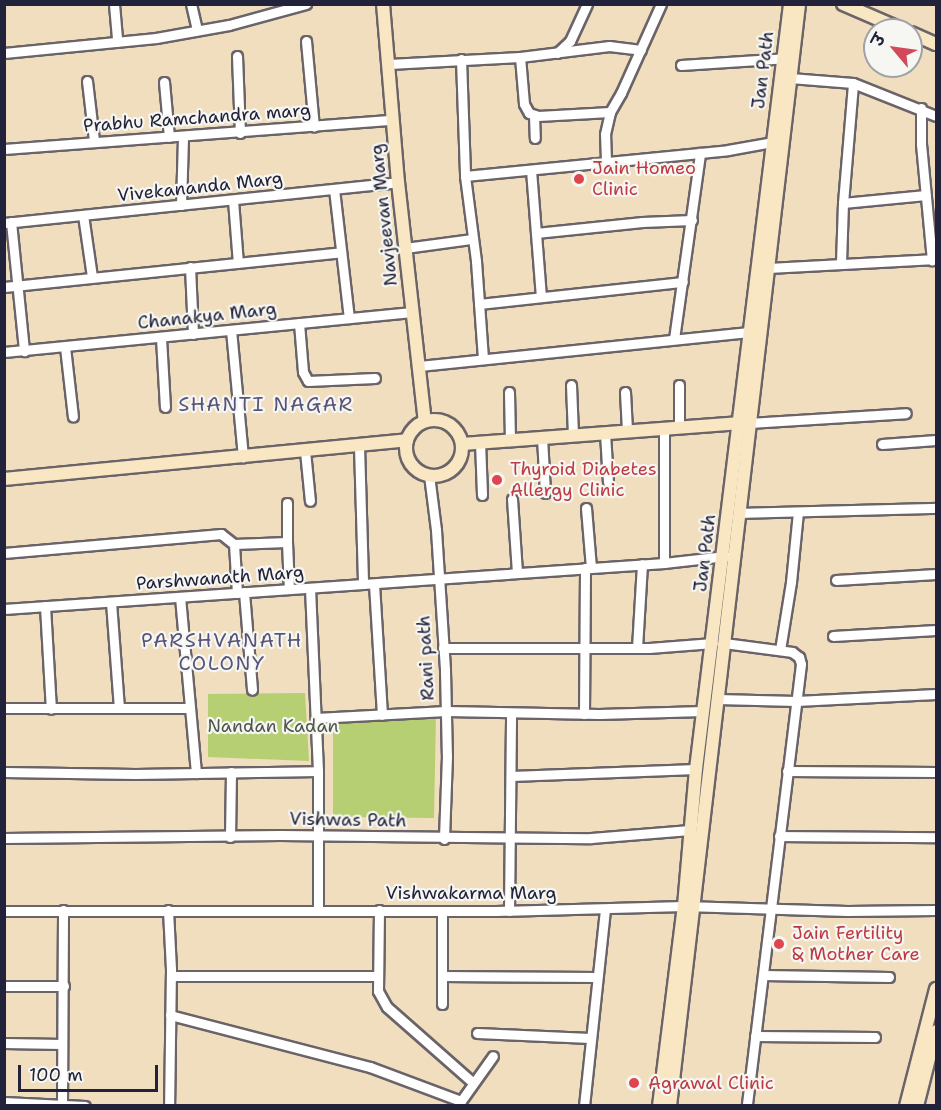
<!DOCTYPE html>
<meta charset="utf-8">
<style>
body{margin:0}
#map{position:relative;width:941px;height:1110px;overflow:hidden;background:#f0debe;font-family:"Shantell Sans","Playpen Sans Deva",sans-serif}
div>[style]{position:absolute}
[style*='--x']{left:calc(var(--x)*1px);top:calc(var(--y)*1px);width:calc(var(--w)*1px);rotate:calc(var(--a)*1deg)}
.green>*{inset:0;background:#b7cf73}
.roads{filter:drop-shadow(2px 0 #6a6469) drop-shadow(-2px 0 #6a6469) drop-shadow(0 2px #6a6469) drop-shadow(0 -2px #6a6469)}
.street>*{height:9px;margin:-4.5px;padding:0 4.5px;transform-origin:4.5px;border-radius:4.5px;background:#fff}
.secondary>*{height:12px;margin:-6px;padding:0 6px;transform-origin:6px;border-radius:6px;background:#f9e7c3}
.secondary>.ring{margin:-6px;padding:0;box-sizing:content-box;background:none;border:12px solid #f9e7c3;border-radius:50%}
.dots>*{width:16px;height:16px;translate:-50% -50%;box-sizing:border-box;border:3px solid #f6f6f2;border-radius:50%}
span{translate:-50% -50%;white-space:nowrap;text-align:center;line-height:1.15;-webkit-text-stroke:4.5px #f6f6f2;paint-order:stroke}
.street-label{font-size:18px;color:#22223b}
.health-label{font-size:18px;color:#be3a42}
.left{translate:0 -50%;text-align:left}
.park-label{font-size:18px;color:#4f564c}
.neighbourhood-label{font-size:20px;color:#57537a;letter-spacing:1.5px}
.frame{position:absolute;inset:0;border:6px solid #22223b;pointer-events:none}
.north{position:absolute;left:863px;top:18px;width:60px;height:60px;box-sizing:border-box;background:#f6f6f2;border:2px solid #a1a1a9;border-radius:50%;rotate:299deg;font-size:16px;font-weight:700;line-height:24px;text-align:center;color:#22223b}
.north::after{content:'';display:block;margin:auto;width:21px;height:27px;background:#d1495b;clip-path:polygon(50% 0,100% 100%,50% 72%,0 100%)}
.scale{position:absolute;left:18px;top:1065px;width:140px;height:27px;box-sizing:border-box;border:3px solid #22223b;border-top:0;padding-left:8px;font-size:18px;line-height:21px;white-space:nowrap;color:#22223b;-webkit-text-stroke:4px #f6f6f2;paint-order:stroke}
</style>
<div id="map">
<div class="green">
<i style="clip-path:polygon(305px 693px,309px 761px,208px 757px,208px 694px)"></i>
<i style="clip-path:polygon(436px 715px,434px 818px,333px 817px,333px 720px)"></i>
</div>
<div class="roads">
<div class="street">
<i style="--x:114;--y:4;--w:38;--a:85"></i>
<i style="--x:191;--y:4;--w:27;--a:77"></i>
<i style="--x:306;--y:41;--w:86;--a:84.7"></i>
<i style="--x:4;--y:53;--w:153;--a:-5.6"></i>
<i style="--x:156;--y:38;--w:74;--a:-10.1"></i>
<i style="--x:229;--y:25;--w:80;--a:-15.3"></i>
<i style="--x:557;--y:53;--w:18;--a:-43"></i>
<i style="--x:570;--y:41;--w:41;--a:-65.3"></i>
<i style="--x:237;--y:56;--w:77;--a:87.8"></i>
<i style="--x:520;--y:57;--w:47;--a:85.1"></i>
<i style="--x:524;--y:104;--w:10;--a:61"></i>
<i style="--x:529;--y:113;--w:9;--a:18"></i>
<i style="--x:538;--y:116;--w:72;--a:-3.2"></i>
<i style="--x:461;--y:59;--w:117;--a:88"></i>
<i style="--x:465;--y:176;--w:86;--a:82.6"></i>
<i style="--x:476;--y:261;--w:98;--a:85.9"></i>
<i style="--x:389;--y:64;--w:131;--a:-3.1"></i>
<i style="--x:520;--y:57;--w:90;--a:-7"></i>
<i style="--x:609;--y:46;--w:32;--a:7"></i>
<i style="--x:681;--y:65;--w:108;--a:-3.7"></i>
<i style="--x:790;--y:78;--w:63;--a:4.5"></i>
<i style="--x:853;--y:83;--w:89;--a:21.7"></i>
<i style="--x:87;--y:81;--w:60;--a:83.3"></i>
<i style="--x:164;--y:82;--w:55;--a:84.8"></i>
<i style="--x:921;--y:108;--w:36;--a:90"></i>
<i style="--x:921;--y:144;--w:117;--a:84.6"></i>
<i style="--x:534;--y:115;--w:23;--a:88"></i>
<i style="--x:4;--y:149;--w:389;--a:-4.3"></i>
<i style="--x:606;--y:161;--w:27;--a:-92"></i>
<i style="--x:605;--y:134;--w:23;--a:-77"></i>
<i style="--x:610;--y:112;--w:22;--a:-60"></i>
<i style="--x:621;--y:93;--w:98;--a:-65.8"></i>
<i style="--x:531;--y:170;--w:126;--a:85.5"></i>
<i style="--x:465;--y:176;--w:264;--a:-5.6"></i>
<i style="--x:728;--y:150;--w:46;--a:-10.1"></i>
<i style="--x:334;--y:189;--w:130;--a:83.4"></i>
<i style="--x:233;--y:200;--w:63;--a:85.5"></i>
<i style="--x:843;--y:203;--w:83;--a:-5.5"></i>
<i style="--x:181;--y:205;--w:69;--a:-88.3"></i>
<i style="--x:83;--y:215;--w:63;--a:81.7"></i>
<i style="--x:11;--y:222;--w:130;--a:84.2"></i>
<i style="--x:4;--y:223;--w:396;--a:-5.9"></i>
<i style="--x:536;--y:233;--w:107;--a:-5.9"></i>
<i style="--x:642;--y:222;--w:50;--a:-2.3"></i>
<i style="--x:405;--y:248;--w:68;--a:-7.7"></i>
<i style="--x:841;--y:263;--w:60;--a:-88.1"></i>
<i style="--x:843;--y:203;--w:120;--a:-85.2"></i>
<i style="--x:190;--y:267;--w:67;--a:87.4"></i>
<i style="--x:768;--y:268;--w:168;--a:-3.1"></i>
<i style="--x:4;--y:287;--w:339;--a:-5.9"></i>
<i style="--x:479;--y:304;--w:205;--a:-6.2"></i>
<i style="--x:299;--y:323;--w:49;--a:85.3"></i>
<i style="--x:303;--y:372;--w:10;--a:61"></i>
<i style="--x:308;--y:381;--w:67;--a:-2.6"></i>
<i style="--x:231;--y:330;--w:128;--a:84.6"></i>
<i style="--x:161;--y:338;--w:69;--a:86.7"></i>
<i style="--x:674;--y:339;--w:188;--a:-82"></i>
<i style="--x:65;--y:347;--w:70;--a:83.5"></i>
<i style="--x:4;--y:352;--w:410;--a:-5.6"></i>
<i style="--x:419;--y:366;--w:332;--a:-5.9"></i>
<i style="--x:571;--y:385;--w:50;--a:87.7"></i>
<i style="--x:679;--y:385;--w:43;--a:90"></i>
<i style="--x:509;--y:392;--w:48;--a:88.8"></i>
<i style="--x:625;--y:392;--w:39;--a:87"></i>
<i style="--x:749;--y:423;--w:157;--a:-3.6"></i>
<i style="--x:605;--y:433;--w:49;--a:86.5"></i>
<i style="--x:542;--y:437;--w:56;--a:86.9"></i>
<i style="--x:480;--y:442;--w:53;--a:87.8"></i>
<i style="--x:882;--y:444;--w:54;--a:-4.2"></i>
<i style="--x:359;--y:446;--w:138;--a:88.3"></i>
<i style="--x:305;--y:451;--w:50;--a:84.3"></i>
<i style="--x:429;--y:475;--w:55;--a:82.7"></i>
<i style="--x:436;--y:530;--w:141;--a:86.3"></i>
<i style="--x:445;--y:671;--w:85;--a:88.7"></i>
<i style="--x:447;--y:756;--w:83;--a:92.1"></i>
<i style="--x:512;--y:499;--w:73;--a:86.1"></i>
<i style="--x:287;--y:503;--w:39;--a:90"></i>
<i style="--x:586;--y:508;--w:60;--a:85.2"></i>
<i style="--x:740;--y:513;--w:196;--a:-1.5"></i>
<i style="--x:234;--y:544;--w:53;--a:-2.2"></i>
<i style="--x:287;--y:542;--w:47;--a:87.6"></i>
<i style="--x:4;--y:553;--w:218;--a:-5"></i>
<i style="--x:221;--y:534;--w:16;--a:38"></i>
<i style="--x:234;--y:544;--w:49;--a:86.5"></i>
<i style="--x:664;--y:563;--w:134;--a:-90"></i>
<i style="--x:836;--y:580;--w:100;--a:-3.4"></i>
<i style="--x:374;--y:584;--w:131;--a:86.5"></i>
<i style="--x:310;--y:588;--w:183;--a:87.5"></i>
<i style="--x:318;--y:771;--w:139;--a:90"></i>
<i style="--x:244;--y:592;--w:98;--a:85.3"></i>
<i style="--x:180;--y:597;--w:177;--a:84.8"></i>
<i style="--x:111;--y:602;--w:106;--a:85.7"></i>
<i style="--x:45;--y:606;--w:103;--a:86.7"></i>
<i style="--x:4;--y:609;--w:662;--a:-3.99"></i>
<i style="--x:664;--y:563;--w:62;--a:-6.4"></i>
<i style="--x:833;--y:636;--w:103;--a:-3.3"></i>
<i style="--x:724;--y:643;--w:69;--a:7.5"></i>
<i style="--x:792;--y:652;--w:9;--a:36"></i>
<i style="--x:799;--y:657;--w:7;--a:74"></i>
<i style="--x:801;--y:664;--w:445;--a:97"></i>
<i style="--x:443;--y:648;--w:206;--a:0"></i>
<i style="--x:649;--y:648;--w:64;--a:-4.5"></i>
<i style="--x:637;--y:648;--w:84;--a:-86.6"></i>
<i style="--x:780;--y:650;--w:69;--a:-80.8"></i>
<i style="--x:791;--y:582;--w:70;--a:-84.3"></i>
<i style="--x:717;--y:699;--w:79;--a:1.5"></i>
<i style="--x:796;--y:701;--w:140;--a:-2.9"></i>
<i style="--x:4;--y:708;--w:186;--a:0"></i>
<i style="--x:584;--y:714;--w:146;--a:-89.6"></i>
<i style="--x:316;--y:718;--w:130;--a:-3.1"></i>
<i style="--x:446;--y:711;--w:153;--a:1.1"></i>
<i style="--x:599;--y:714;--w:104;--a:-1.7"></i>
<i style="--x:787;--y:771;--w:149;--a:0.4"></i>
<i style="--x:4;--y:772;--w:131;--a:0.9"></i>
<i style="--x:135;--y:774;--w:183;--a:-0.9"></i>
<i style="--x:511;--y:776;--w:185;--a:-2.2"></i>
<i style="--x:779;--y:836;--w:157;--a:0.4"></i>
<i style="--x:230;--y:837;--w:65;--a:-89.1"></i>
<i style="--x:4;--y:838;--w:276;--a:-0.6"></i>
<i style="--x:280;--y:835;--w:311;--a:0.6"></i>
<i style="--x:591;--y:838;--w:99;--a:-4.6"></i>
<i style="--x:168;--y:910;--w:59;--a:87.1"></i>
<i style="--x:171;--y:969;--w:137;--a:90.8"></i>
<i style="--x:379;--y:910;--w:81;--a:90.7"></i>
<i style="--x:378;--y:991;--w:18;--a:61"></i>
<i style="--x:387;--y:1007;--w:113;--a:41.4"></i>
<i style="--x:4;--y:911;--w:492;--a:0"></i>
<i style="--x:496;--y:911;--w:188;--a:-1.5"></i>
<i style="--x:684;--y:906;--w:163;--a:1.8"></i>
<i style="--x:847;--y:911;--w:89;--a:-0.6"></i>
<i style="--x:509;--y:911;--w:198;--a:-89.4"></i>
<i style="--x:763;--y:975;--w:126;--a:0.9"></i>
<i style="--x:171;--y:976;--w:207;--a:0"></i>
<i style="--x:442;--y:976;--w:155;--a:0.4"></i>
<i style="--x:4;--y:986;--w:60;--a:0"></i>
<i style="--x:442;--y:1004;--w:93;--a:-90"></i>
<i style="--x:170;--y:1015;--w:207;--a:14.6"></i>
<i style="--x:370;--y:1067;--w:97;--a:20.5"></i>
<i style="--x:461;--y:1101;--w:55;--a:-54.6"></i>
<i style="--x:477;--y:1033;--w:113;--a:2.5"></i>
<i style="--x:755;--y:1036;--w:120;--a:0.5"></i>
<i style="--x:4;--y:1043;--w:58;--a:1"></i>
<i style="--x:4;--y:1102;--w:81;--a:2.8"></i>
<i style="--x:62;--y:1106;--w:196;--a:-89.7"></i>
<i style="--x:584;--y:1106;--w:198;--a:-83.9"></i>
</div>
<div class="secondary">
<i style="--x:383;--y:4;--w:179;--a:85.2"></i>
<i style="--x:398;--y:182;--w:241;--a:83.6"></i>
<i style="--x:843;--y:4;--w:65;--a:23.4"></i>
<i style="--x:911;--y:33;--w:27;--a:24"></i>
<i class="ring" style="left:406px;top:420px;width:44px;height:44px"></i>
<i style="--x:462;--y:444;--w:283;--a:-4.3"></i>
<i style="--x:4;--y:479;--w:405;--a:-5.5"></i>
<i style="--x:659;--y:1106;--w:202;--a:-82.9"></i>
<i style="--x:684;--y:906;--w:138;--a:-85"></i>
<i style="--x:696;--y:769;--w:771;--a:-82.99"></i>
<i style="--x:670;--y:1106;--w:1110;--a:-83.32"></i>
<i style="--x:906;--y:1106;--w:121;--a:-75.6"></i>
<i style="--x:917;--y:1106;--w:77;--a:-75.8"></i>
</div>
</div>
<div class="dots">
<i style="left:579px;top:179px;background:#e0444e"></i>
<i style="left:497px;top:480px;background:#e0444e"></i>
<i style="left:779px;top:944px;background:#e0444e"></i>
<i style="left:634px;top:1083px;background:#e0444e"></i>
</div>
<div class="street-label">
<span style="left:763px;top:70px;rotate:-83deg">Jan Path</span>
<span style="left:197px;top:118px;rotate:-4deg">Prabhu Ramchandra marg</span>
<span style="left:200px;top:187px;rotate:-6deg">Vivekananda Marg</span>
<span style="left:384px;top:215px;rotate:-96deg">Navjeevan Marg</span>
<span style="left:207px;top:316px;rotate:-6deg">Chanakya Marg</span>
<span style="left:705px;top:553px;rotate:-83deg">Jan Path</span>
<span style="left:220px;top:578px;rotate:-4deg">Parshwanath Marg</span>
<span style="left:426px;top:658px;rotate:-93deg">Rani path</span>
<span style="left:348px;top:820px;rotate:1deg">Vishwas Path</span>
<span style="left:471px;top:893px">Vishwakarma Marg</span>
</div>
<div class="health-label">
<span class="left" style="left:592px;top:179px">Jain Homeo<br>Clinic</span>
<span class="left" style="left:510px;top:480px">Thyroid Diabetes<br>Allergy Clinic</span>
<span class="left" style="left:792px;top:944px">Jain Fertility<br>&amp; Mother Care</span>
<span class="left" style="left:648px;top:1083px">Agrawal Clinic</span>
</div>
<div class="park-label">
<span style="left:273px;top:726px">Nandan Kadan</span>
</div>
<div class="neighbourhood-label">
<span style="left:266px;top:404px">SHANTI NAGAR</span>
<span style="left:222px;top:652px">PARSHVANATH<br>COLONY</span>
</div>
<div class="frame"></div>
<div class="north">उ</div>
<div class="scale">100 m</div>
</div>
